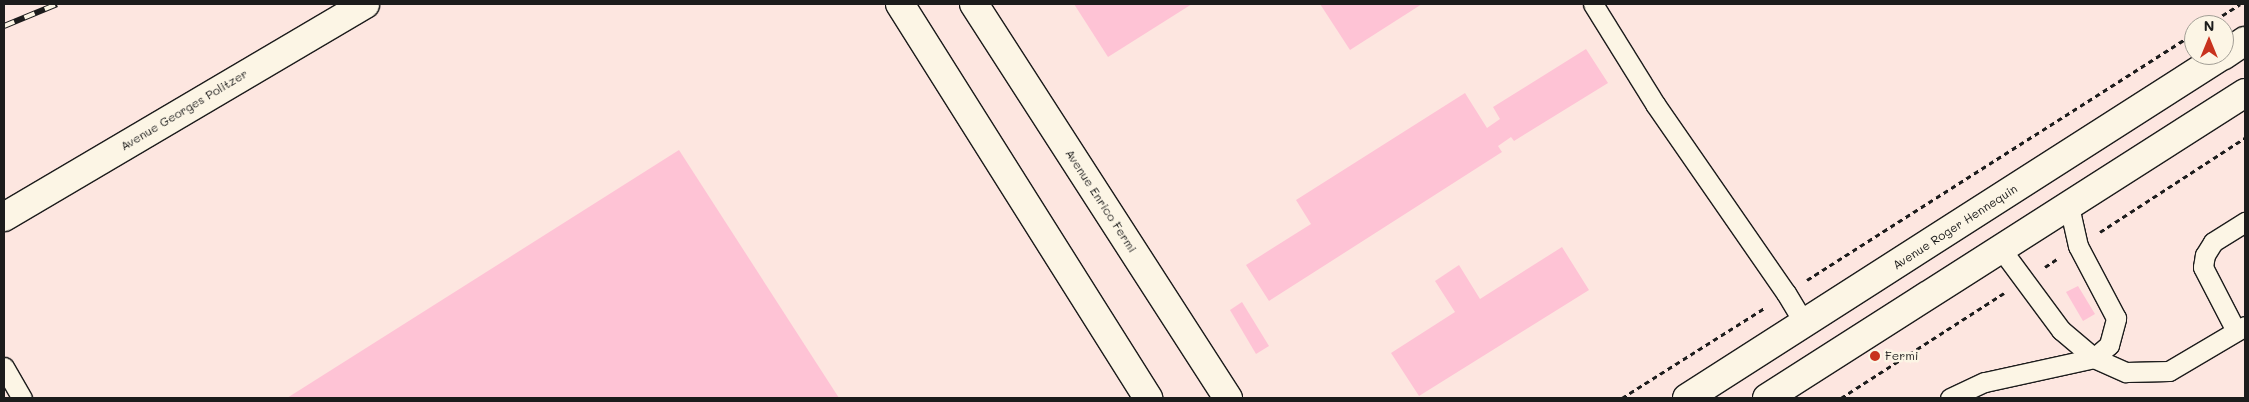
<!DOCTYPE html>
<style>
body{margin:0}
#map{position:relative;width:2249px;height:402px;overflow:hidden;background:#fcf5e5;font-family:Mali,sans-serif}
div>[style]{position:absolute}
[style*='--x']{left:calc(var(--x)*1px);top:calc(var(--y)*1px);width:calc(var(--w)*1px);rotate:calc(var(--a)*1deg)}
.built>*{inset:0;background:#fde6e0}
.building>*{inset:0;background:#fec3d5}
.path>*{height:3px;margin-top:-1.5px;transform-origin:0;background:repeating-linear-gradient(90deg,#1c1c1c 0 5px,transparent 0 9px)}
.roads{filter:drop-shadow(1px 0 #1c1c1c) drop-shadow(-1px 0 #1c1c1c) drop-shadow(0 1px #1c1c1c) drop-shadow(0 -1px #1c1c1c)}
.lane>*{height:19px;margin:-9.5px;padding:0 9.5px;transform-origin:9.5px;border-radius:9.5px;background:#fcf5e5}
.secondary>*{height:28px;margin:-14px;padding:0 14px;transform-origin:14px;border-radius:14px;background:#fcf5e5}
.rail>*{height:5.5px;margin-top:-2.75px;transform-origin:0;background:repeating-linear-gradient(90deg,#fcf5e5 0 11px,#1c1c1c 0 22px);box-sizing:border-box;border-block:1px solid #1c1c1c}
.dots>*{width:14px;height:14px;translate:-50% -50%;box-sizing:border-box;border:2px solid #fcf5e5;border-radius:50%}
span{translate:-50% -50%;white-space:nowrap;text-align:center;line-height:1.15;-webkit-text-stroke:5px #fcf5e5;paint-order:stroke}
.street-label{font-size:12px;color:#1c1c1c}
.poi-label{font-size:12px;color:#1c1c1c}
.left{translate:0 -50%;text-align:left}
.frame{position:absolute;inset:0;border:5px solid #1c1c1c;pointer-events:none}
.north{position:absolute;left:2184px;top:15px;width:50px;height:50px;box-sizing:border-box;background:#fcf5e5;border:1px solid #a29e95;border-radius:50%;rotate:0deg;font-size:14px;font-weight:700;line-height:20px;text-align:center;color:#1c1c1c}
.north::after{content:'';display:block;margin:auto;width:18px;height:22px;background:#c8321e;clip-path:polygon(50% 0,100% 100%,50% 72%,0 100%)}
</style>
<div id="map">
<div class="built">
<i style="clip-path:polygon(evenodd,4px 4px,2245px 4px,2245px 398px,4px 398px,4px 4px,2194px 25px,2224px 25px,2224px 55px,2194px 55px,2194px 25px)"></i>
</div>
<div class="building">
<i style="clip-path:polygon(1074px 4px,1192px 4px,1108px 57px)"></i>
<i style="clip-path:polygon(1320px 4px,1422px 4px,1350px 50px)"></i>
<i style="clip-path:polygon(1586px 49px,1608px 83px,1514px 141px,1511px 137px,1498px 146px,1502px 152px,1269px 301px,1246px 265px,1311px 224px,1296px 200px,1465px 93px,1487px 128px,1500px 119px,1493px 107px)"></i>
<i style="clip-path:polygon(679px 150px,839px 398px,287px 398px)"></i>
<i style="clip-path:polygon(1562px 247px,1589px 290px,1419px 396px,1391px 353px,1455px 312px,1435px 281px,1459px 265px,1480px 299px)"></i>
<i style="clip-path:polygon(2078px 286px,2095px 314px,2083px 321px,2066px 292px)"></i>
<i style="clip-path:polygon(1242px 302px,1269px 346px,1256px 354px,1230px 310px)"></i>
</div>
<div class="path">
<i style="--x:2207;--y:25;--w:39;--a:-32"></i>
<i style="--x:2100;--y:232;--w:173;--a:-33"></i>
<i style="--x:2045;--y:267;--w:14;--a:-34"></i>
<i style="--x:1807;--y:280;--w:459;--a:-32.5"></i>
<i style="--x:1622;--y:398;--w:170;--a:-32.3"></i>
<i style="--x:1841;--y:398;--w:194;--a:-32.8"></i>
</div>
<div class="roads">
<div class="lane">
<i style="--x:1593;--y:4;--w:118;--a:58.2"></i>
<i style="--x:1655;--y:104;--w:230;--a:55.3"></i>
<i style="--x:1786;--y:293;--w:35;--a:59"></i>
<i style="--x:2001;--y:249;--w:101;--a:53.5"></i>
<i style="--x:2061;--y:330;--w:43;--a:40.3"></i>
<i style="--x:2094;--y:358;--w:20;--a:-41"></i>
<i style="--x:2109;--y:345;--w:28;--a:-75"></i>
<i style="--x:2116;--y:318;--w:81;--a:-117.8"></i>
<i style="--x:2078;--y:246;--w:41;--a:-102.7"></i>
<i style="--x:2236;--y:331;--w:72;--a:-117.3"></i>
<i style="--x:2203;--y:267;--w:12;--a:-81"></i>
<i style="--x:2205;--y:255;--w:15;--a:-58"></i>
<i style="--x:2213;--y:242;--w:38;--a:-32"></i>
<i style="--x:4;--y:367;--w:36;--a:60"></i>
<i style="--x:1950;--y:398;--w:38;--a:-25"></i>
<i style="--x:1985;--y:382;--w:112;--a:-12.4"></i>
<i style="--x:2094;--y:358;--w:35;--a:24"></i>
<i style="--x:2126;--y:372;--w:43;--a:-1.3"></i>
<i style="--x:2169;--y:371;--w:88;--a:-30.6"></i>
</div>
<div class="secondary">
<i style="--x:900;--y:4;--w:466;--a:57.8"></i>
<i style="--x:974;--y:4;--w:469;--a:57.2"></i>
<i style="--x:2224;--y:55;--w:25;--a:-34"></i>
<i style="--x:4;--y:217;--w:419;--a:-30.5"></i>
<i style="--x:1687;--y:398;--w:636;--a:-32.62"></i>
<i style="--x:1767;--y:398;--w:567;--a:-32.54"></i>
</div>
</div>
<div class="rail">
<i style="--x:4;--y:26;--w:57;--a:-22.5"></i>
</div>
<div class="dots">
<i style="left:1875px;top:356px;background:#c8321e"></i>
</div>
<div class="street-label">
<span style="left:184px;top:110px;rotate:-31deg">Avenue Georges Politzer</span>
<span style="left:1101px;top:201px;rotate:57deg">Avenue Enrico Fermi</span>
<span style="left:1955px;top:227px;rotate:-33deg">Avenue Roger Hennequin</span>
</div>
<div class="poi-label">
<span class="left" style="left:1885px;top:356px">Fermi</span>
</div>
<div class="frame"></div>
<div class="north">N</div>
</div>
